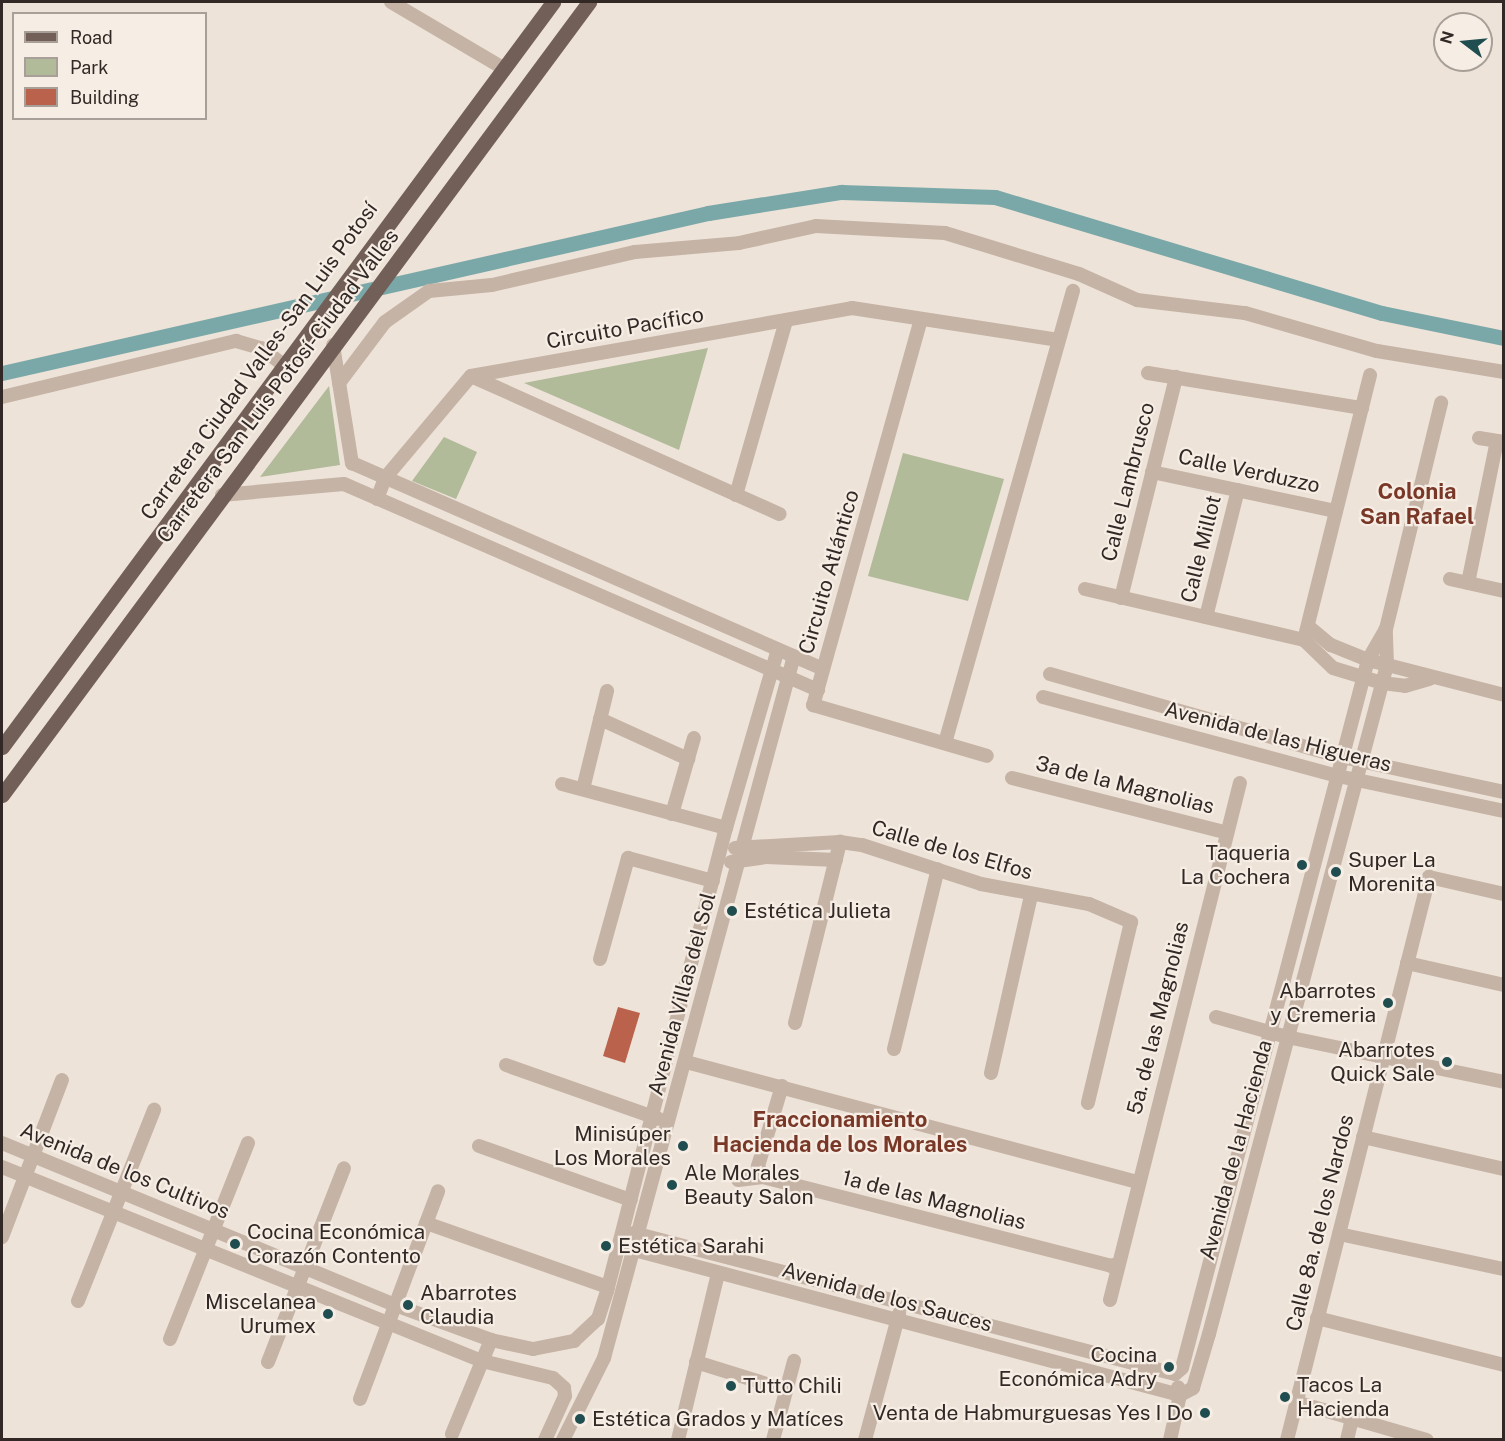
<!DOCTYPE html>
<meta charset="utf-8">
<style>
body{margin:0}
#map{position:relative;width:1505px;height:1441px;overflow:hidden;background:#eee3d8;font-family:"Public Sans",sans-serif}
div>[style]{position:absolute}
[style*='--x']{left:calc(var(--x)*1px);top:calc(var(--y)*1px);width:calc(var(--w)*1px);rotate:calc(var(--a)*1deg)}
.green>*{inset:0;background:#b1bb9a}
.canal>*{height:15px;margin:-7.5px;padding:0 7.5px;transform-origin:7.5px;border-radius:7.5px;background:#7aa8a8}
.building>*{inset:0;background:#ba624b}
.minor>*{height:14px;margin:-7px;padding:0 7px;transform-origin:7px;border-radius:7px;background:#c5b3a6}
.primary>*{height:15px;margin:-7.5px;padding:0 7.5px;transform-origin:7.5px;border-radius:7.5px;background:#726058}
.dots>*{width:16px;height:16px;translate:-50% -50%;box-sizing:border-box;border:3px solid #f6ede4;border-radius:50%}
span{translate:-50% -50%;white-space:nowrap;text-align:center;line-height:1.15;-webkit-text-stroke:4.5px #f6ede4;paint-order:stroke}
.street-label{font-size:21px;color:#322926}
.poi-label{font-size:21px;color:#322926}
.right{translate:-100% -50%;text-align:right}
.left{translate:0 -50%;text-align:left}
.neighbourhood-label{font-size:22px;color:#793827;font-weight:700}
.frame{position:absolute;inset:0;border:3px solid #322926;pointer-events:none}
.legend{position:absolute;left:12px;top:12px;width:195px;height:108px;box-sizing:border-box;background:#f6ede4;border:2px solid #a89f98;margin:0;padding:8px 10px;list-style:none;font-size:18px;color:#322926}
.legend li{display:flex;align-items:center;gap:12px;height:30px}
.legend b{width:30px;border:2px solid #a89f98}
.north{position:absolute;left:1433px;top:12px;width:60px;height:60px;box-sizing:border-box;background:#f6ede4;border:2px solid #a89f98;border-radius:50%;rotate:286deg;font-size:16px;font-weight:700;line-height:24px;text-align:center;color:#322926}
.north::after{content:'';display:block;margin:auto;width:21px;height:27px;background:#204d4f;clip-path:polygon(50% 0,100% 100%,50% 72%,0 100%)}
</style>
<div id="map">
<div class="green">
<i style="clip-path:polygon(708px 348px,679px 450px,524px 383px)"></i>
<i style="clip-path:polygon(329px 386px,340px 465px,260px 477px)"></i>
<i style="clip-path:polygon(444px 437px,477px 452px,456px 499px,412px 481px)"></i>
<i style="clip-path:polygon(903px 453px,1004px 479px,968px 601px,868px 576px)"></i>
</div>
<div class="canal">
<i style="--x:2;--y:373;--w:724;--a:-12.77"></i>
<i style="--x:708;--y:213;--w:135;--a:-9"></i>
<i style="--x:841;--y:192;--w:154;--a:1.9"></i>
<i style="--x:995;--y:197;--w:404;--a:16.7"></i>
<i style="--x:1382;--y:313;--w:125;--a:11.6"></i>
</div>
<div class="building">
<i style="clip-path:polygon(618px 1007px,640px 1013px,625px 1063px,603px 1056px)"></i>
</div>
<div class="minor">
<i style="--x:391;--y:2;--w:130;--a:30.5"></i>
<i style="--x:921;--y:319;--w:401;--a:105.6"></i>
<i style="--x:813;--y:705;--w:181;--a:16.3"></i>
<i style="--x:333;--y:345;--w:120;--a:80.9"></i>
<i style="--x:352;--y:463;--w:514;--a:23.62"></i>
<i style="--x:1148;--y:373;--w:217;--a:9.3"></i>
<i style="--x:471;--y:376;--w:338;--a:24.1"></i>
<i style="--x:339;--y:383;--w:76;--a:-53"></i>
<i style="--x:385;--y:322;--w:54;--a:-35.2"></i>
<i style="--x:429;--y:291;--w:63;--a:-5.4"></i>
<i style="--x:492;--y:285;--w:147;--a:-13"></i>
<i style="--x:635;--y:252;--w:104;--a:-4.9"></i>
<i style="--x:739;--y:243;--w:79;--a:-12.4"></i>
<i style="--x:816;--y:226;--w:129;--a:3.1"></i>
<i style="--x:945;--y:233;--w:140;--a:17"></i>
<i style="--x:1079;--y:274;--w:64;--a:24.1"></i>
<i style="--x:1137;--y:300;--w:109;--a:6.9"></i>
<i style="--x:1245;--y:313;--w:137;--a:16.1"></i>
<i style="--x:1377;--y:351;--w:129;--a:9.4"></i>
<i style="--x:2;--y:397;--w:241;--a:-13.5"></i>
<i style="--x:236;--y:341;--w:26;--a:16"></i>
<i style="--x:261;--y:348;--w:26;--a:37"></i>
<i style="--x:1479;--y:438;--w:25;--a:9"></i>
<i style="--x:1152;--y:472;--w:188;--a:12"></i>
<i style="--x:222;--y:495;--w:122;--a:-5.2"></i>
<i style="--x:344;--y:484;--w:517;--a:23.49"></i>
<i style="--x:736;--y:495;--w:181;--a:-74"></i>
<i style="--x:377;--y:499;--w:22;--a:-69"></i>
<i style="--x:385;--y:478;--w:133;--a:-49.9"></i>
<i style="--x:471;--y:376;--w:387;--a:-10.1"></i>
<i style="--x:852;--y:308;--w:209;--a:8.8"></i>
<i style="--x:1450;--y:579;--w:55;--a:12.5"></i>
<i style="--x:1468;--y:583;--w:145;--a:-78.5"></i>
<i style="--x:1085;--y:589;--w:225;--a:13.1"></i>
<i style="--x:1304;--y:640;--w:40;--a:44"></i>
<i style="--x:1333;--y:668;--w:51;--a:17"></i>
<i style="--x:1382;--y:683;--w:23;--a:7"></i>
<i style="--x:1405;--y:686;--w:26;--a:-16"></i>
<i style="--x:1121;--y:598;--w:228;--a:-76"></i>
<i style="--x:1206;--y:617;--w:131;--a:-75.9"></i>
<i style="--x:1308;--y:626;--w:30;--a:40"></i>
<i style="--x:1331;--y:645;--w:40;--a:22"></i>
<i style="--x:1368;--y:660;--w:140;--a:14.4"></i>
<i style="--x:1304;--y:640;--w:273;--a:-76"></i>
<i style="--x:1050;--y:674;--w:304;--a:15.9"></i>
<i style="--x:1342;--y:757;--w:166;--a:12.2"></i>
<i style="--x:1043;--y:697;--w:305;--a:15"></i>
<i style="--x:1338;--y:776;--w:170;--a:11.9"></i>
<i style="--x:600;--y:719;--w:97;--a:24.4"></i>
<i style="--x:945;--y:743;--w:470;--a:-74.2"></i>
<i style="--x:1012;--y:778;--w:222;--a:14.3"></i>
<i style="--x:562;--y:784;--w:170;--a:15"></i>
<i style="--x:583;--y:789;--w:101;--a:-76.2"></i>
<i style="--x:672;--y:814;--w:79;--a:-73.9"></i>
<i style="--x:735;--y:848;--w:105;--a:-3.3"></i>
<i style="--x:840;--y:842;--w:22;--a:8"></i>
<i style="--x:862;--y:845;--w:125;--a:18.1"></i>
<i style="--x:981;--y:884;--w:110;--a:10.5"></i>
<i style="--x:1089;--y:904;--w:46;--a:23.2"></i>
<i style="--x:1131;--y:922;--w:186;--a:103.4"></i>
<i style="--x:731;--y:862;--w:35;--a:-8"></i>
<i style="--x:766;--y:857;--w:70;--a:2.5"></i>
<i style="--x:600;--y:959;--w:105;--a:-74.5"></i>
<i style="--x:628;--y:858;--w:88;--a:15.1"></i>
<i style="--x:1407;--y:963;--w:99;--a:12.8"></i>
<i style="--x:1216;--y:1017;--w:74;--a:15.7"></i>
<i style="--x:1287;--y:1037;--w:222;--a:11.7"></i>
<i style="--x:795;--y:1023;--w:187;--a:-76"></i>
<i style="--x:894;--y:1049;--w:185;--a:-76.3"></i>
<i style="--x:686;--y:1062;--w:468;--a:14.9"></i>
<i style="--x:506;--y:1065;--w:162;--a:19.4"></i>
<i style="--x:991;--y:1073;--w:181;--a:-77.3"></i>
<i style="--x:782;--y:1086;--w:84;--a:106.7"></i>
<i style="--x:758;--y:1166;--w:12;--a:66"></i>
<i style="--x:763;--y:1177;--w:359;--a:14.3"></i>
<i style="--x:1111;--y:1266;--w:6;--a:-18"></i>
<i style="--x:1363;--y:1137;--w:145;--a:12.8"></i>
<i style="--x:2;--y:1143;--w:425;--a:22.4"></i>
<i style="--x:395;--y:1305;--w:102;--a:20"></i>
<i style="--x:491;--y:1340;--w:43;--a:12.1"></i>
<i style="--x:533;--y:1349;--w:42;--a:-11"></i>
<i style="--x:574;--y:1341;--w:33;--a:-43"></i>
<i style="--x:598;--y:1319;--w:29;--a:-72"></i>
<i style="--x:607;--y:1291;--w:478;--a:-75.6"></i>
<i style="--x:726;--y:828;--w:186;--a:-73.8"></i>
<i style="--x:479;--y:1146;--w:161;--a:19.6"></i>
<i style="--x:2;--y:1167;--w:518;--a:22.01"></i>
<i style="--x:482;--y:1361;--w:73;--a:13.5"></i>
<i style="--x:553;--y:1378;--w:15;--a:42"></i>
<i style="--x:564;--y:1388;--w:8;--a:83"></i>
<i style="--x:738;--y:1180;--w:25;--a:-7"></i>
<i style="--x:426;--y:1223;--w:193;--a:19.4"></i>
<i style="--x:634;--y:1233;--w:559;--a:14.61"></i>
<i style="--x:1339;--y:1234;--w:169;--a:12"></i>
<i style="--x:2;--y:1237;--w:168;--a:-69.1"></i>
<i style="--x:627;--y:1248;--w:572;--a:14.89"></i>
<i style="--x:1110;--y:1300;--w:533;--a:-75.89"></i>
<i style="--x:78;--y:1301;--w:206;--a:-68.3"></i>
<i style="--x:1317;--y:1318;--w:193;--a:14.1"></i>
<i style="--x:170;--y:1339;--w:211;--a:-68.3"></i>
<i style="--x:268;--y:1362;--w:208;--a:-68.6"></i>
<i style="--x:696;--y:1362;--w:94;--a:17.3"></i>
<i style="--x:1175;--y:1374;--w:9;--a:-41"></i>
<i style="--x:1182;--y:1368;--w:732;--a:-75.28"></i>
<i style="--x:1368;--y:660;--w:36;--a:-60"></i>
<i style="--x:1180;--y:1395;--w:15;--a:-28"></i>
<i style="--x:1193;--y:1388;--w:56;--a:-73.5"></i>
<i style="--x:1209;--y:1334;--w:692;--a:-75.1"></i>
<i style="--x:1387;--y:665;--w:36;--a:-92"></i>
<i style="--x:1386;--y:629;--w:233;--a:-76.3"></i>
<i style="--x:360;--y:1399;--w:222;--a:-69.4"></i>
<i style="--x:1296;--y:1402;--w:136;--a:16.2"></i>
<i style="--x:452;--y:1434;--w:102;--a:-67.5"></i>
<i style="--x:545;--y:1440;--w:48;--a:-65.6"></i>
<i style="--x:563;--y:1440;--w:92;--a:-63.4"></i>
<i style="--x:604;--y:1358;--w:727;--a:-74.86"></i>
<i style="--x:678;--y:1440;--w:172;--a:-76.5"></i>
<i style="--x:773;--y:1440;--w:82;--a:-75.1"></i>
<i style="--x:865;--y:1440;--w:131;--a:-74.9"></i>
<i style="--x:1170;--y:1440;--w:46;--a:-77.5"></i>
<i style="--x:1180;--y:1395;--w:8;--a:-104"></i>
<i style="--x:1287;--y:1440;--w:581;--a:-75.84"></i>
<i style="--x:1429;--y:877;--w:77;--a:12.8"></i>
<i style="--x:1347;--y:1440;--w:22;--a:-77"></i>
</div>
<div class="primary">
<i style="--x:2;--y:747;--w:927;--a:-53.51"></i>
<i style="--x:2;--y:795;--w:987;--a:-53.49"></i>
</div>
<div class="dots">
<i style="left:1302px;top:865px;background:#204d4f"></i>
<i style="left:1336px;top:872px;background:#204d4f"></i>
<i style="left:732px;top:911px;background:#204d4f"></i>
<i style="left:1388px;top:1003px;background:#204d4f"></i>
<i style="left:1447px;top:1062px;background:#204d4f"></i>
<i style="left:683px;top:1146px;background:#204d4f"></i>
<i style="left:672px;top:1185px;background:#204d4f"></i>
<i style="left:235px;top:1244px;background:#204d4f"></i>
<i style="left:606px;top:1246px;background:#204d4f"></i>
<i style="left:408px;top:1305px;background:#204d4f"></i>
<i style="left:328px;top:1314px;background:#204d4f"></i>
<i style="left:1169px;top:1367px;background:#204d4f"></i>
<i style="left:731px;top:1386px;background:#204d4f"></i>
<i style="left:1285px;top:1397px;background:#204d4f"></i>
<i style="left:1205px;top:1413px;background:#204d4f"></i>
<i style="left:580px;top:1419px;background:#204d4f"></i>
</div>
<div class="street-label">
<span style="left:625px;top:328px;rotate:-10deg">Circuito Pacífico</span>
<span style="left:259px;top:361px;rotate:-54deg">Carretera Ciudad Valles-San Luis Potosí</span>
<span style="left:278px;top:386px;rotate:-53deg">Carretera San Luis Potosí-Ciudad Valles</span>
<span style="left:1249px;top:471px;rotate:12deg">Calle Verduzzo</span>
<span style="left:1128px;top:482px;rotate:-76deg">Calle Lambrusco</span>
<span style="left:1201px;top:549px;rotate:-76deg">Calle Millot</span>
<span style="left:829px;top:572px;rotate:-74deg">Circuito Atlántico</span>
<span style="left:1278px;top:737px;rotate:14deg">Avenida de las Higueras</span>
<span style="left:1125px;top:785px;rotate:14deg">3a de la Magnolias</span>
<span style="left:952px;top:850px;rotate:16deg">Calle de los Elfos</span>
<span style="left:682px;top:994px;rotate:-75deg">Avenida Villas del Sol</span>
<span style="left:1158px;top:1018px;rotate:-76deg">5a. de las Magnolias</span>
<span style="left:1236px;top:1150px;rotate:-75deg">Avenida de la Hacienda</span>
<span style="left:125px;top:1171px;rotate:22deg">Avenida de los Cultivos</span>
<span style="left:934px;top:1200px;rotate:14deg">1a de las Magnolias</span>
<span style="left:1320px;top:1223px;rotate:-76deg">Calle 8a. de los Nardos</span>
<span style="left:887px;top:1297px;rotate:15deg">Avenida de los Sauces</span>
</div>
<div class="poi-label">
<span class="right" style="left:1290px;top:865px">Taqueria<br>La Cochera</span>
<span class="left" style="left:1348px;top:872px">Super La<br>Morenita</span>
<span class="left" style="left:744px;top:911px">Estética Julieta</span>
<span class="right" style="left:1376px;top:1003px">Abarrotes<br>y Cremeria</span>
<span class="right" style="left:1435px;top:1062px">Abarrotes<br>Quick Sale</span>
<span class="right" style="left:671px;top:1146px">Minisúper<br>Los Morales</span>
<span class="left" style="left:684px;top:1185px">Ale Morales<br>Beauty Salon</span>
<span class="left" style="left:247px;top:1244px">Cocina Económica<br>Corazón Contento</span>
<span class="left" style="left:618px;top:1246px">Estética Sarahi</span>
<span class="left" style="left:420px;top:1305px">Abarrotes<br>Claudia</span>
<span class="right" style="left:316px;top:1314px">Miscelanea<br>Urumex</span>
<span class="right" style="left:1157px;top:1367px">Cocina<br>Económica Adry</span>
<span class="left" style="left:1297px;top:1397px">Tacos La<br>Hacienda</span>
<span class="left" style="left:743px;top:1386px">Tutto Chili</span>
<span class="right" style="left:1193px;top:1413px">Venta de Habmurguesas Yes I Do</span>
<span class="left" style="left:592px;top:1419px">Estética Grados y Matíces</span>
</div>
<div class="neighbourhood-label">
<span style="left:1417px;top:504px">Colonia<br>San Rafael</span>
<span style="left:840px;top:1132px">Fraccionamiento<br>Hacienda de los Morales</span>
</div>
<div class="frame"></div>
<ul class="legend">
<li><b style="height:8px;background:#726058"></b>Road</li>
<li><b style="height:16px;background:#b1bb9a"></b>Park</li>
<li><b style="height:16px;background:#ba624b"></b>Building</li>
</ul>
<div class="north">N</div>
</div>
